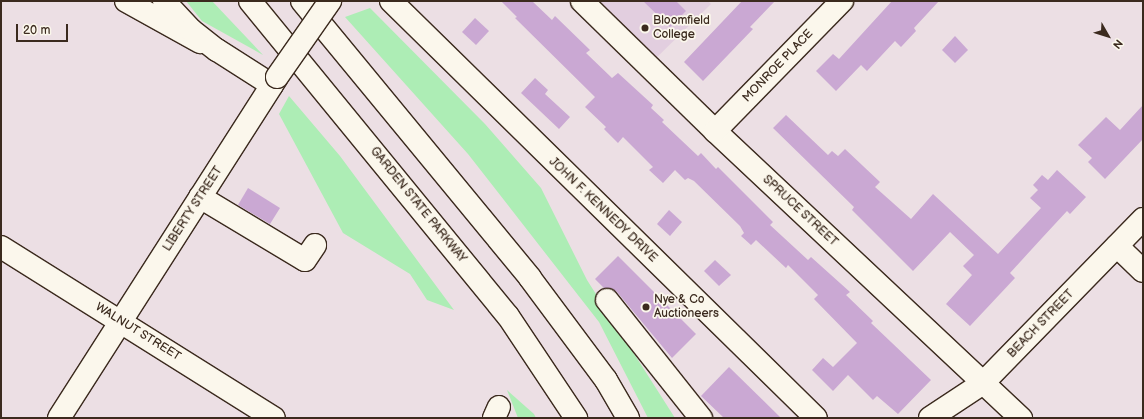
<!DOCTYPE html>
<style>
body{margin:0}
#map{position:relative;width:1144px;height:419px;overflow:hidden;background:#ecdfe4;font-family:"Balsamiq Sans",sans-serif}
div>[style]{position:absolute}
[style*='--x']{left:calc(var(--x)*1px);top:calc(var(--y)*1px);width:calc(var(--w)*1px);rotate:calc(var(--a)*1deg)}
.built>*{inset:0;background:#e2cedf}
.green>*{inset:0;background:#adedb5}
.building>*{inset:0;background:#caa8d3}
.roads{filter:drop-shadow(1px 0 #3b2a1e) drop-shadow(-1px 0 #3b2a1e) drop-shadow(0 1px #3b2a1e) drop-shadow(0 -1px #3b2a1e)}
.minor>*{height:22px;margin:-11px;padding:0 11px;transform-origin:11px;border-radius:11px;background:#fbf7ec}
.major>*{height:22px;margin:-11px;padding:0 11px;transform-origin:11px;border-radius:11px;background:#fbf7ec}
.highway>*{height:22px;margin:-11px;padding:0 11px;transform-origin:11px;border-radius:11px;background:#fbf7ec}
.bridges{filter:drop-shadow(1px 0 #3b2a1e) drop-shadow(-1px 0 #3b2a1e) drop-shadow(0 1px #3b2a1e) drop-shadow(0 -1px #3b2a1e)}
.major-bridge>*{height:22px;margin:-11px;padding:0 11px;transform-origin:11px;border-radius:11px;background:#fbf7ec}
.dots>*{width:11px;height:11px;translate:-50% -50%;box-sizing:border-box;border:2px solid #fbf7ec;border-radius:50%}
span{translate:-50% -50%;white-space:nowrap;text-align:center;line-height:1.15;-webkit-text-stroke:3.5px #fbf7ec;paint-order:stroke}
.poi-label{font-size:12px;color:#3b2a1e}
.left{translate:0 -50%;text-align:left}
.street-label{font-size:12px;color:#3b2a1e}
.frame{position:absolute;inset:0;border:2px solid #3b2a1e;pointer-events:none}
.north{position:absolute;left:1088px;top:16px;width:40px;height:40px;-webkit-text-stroke:3px #fbf7ec;paint-order:stroke;rotate:129deg;font-size:11px;font-weight:700;line-height:16px;text-align:center;color:#3b2a1e}
.north::after{content:'';display:block;margin:auto;width:14px;height:18px;background:#3b2a1e;clip-path:polygon(50% 0,100% 100%,50% 72%,0 100%)}
.scale{position:absolute;left:16px;top:24px;width:52px;height:18px;box-sizing:border-box;border:2px solid #3b2a1e;border-top:0;padding-left:5px;font-size:12px;line-height:14px;white-space:nowrap;color:#3b2a1e;-webkit-text-stroke:3px #fbf7ec;paint-order:stroke}
</style>
<div id="map">
<div class="built">
<i style="clip-path:polygon(575px 1px,708px 1px,711px 4px,645px 69px)"></i>
</div>
<div class="green">
<i style="clip-path:polygon(186px 1px,212px 1px,263px 55px,202px 21px)"></i>
<i style="clip-path:polygon(370px 8px,485px 124px,541px 188px,587px 280px,675px 418px,648px 418px,599px 322px,468px 154px,345px 17px)"></i>
<i style="clip-path:polygon(289px 96px,340px 156px,454px 310px,427px 300px,410px 274px,343px 233px,279px 114px)"></i>
<i style="clip-path:polygon(507px 390px,534px 414px,536px 418px,518px 418px)"></i>
</div>
<div class="building">
<i style="clip-path:polygon(501px 1px,532px 1px,552px 20px,555px 16px,590px 50px,586px 53px,612px 78px,618px 73px,653px 105px,651px 108px,664px 120px,662px 122px,698px 156px,701px 153px,716px 169px,718px 167px,773px 222px,770px 225px,808px 260px,811px 257px,850px 292px,846px 295px,873px 321px,871px 323px,931px 380px,898px 414px,877px 396px,873px 400px,848px 375px,833px 391px,812px 370px,823px 358px,833px 367px,857px 343px,814px 299px,818px 295px,788px 265px,786px 268px,756px 240px,751px 245px,741px 236px,744px 233px,740px 226px,694px 181px,688px 178px,685px 180px,675px 170px,663px 183px,649px 170px,653px 167px,623px 137px,618px 143px,604px 129px,606px 127px,585px 107px,595px 97px,515px 18px,517px 17px)"></i>
<i style="clip-path:polygon(643px 1px,676px 1px,686px 11px,670px 27px)"></i>
<i style="clip-path:polygon(742px 1px,775px 1px,750px 27px,753px 29px,703px 81px,684px 62px)"></i>
<i style="clip-path:polygon(892px 1px,939px 1px,914px 28px,916px 31px,901px 47px,895px 41px,867px 71px,861px 65px,836px 91px,816px 71px,833px 54px,839px 59px)"></i>
<i style="clip-path:polygon(475px 18px,489px 31px,476px 45px,462px 32px)"></i>
<i style="clip-path:polygon(955px 36px,968px 50px,955px 63px,942px 50px)"></i>
<i style="clip-path:polygon(535px 78px,548px 90px,545px 94px,570px 117px,559px 129px,521px 93px)"></i>
<i style="clip-path:polygon(1143px 105px,1143px 139px,1105px 179px,1088px 162px,1092px 158px,1078px 145px,1106px 117px,1120px 130px)"></i>
<i style="clip-path:polygon(786px 115px,828px 155px,832px 151px,838px 156px,845px 149px,880px 182px,875px 187px,911px 219px,933px 194px,998px 254px,1041px 208px,1030px 198px,1038px 190px,1033px 185px,1042px 175px,1048px 180px,1057px 170px,1086px 197px,1070px 214px,1067px 211px,1042px 238px,1010px 273px,1015px 278px,970px 326px,946px 304px,972px 275px,963px 266px,974px 255px,950px 232px,913px 271px,852px 210px,854px 207px,773px 128px)"></i>
<i style="clip-path:polygon(248px 188px,280px 208px,270px 224px,238px 205px)"></i>
<i style="clip-path:polygon(669px 210px,682px 222px,670px 236px,657px 224px)"></i>
<i style="clip-path:polygon(618px 256px,696px 334px,672px 358px,617px 292px,611px 288px,604px 288px,595px 279px)"></i>
<i style="clip-path:polygon(715px 260px,731px 275px,719px 286px,704px 271px)"></i>
<i style="clip-path:polygon(729px 367px,781px 418px,724px 418px,701px 396px)"></i>
</div>
<div class="roads">
<div class="minor">
<i style="--x:126;--y:1;--w:85;--a:29"></i>
<i style="--x:582;--y:1;--w:186;--a:44.3"></i>
<i style="--x:715;--y:131;--w:420;--a:43.2"></i>
<i style="--x:715;--y:131;--w:182;--a:-45.7"></i>
<i style="--x:200;--y:197;--w:122;--a:31"></i>
<i style="--x:305;--y:260;--w:18;--a:-56"></i>
<i style="--x:1117;--y:246;--w:36;--a:44"></i>
<i style="--x:1;--y:247;--w:322;--a:32.1"></i>
<i style="--x:607;--y:300;--w:151;--a:51.5"></i>
<i style="--x:59;--y:418;--w:395;--a:-57.4"></i>
<i style="--x:494;--y:418;--w:12;--a:-66"></i>
<i style="--x:930;--y:418;--w:64;--a:-33.4"></i>
<i style="--x:983;--y:383;--w:229;--a:-45.7"></i>
</div>
<div class="major">
<i style="--x:164;--y:1;--w:40;--a:47"></i>
<i style="--x:191;--y:30;--w:33;--a:38"></i>
<i style="--x:217;--y:50;--w:65;--a:32.5"></i>
<i style="--x:272;--y:85;--w:9;--a:-58"></i>
<i style="--x:391;--y:1;--w:595;--a:44.46"></i>
</div>
<div class="highway">
<i style="--x:250;--y:1;--w:407;--a:50.7"></i>
<i style="--x:508;--y:316;--w:123;--a:56.3"></i>
<i style="--x:302;--y:1;--w:359;--a:50.5"></i>
<i style="--x:530;--y:278;--w:127;--a:53.3"></i>
<i style="--x:606;--y:380;--w:44;--a:59.9"></i>
</div>
</div>
<div class="bridges">
<div class="major-bridge">
<i style="--x:277;--y:77;--w:93;--a:-55.1"></i>
</div>
</div>
<div class="dots">
<i style="left:645px;top:28px;background:#3b2a1e"></i>
<i style="left:646px;top:307px;background:#3b2a1e"></i>
</div>
<div class="poi-label">
<span class="left" style="left:653px;top:28px">Bloomfield<br>College</span>
<span class="left" style="left:654px;top:307px">Nye &amp; Co<br>Auctioneers</span>
</div>
<div class="street-label">
<span style="left:778px;top:66px;rotate:-46deg">MONROE PLACE</span>
<span style="left:418px;top:205px;rotate:51deg">GARDEN STATE PARKWAY</span>
<span style="left:193px;top:209px;rotate:-57deg">LIBERTY STREET</span>
<span style="left:603px;top:210px;rotate:44deg">JOHN F. KENNEDY DRIVE</span>
<span style="left:800px;top:211px;rotate:43deg">SPRUCE STREET</span>
<span style="left:1041px;top:324px;rotate:-46deg">BEACH STREET</span>
<span style="left:138px;top:332px;rotate:32deg">WALNUT STREET</span>
</div>
<div class="frame"></div>
<div class="north">N</div>
<div class="scale">20 m</div>
</div>
